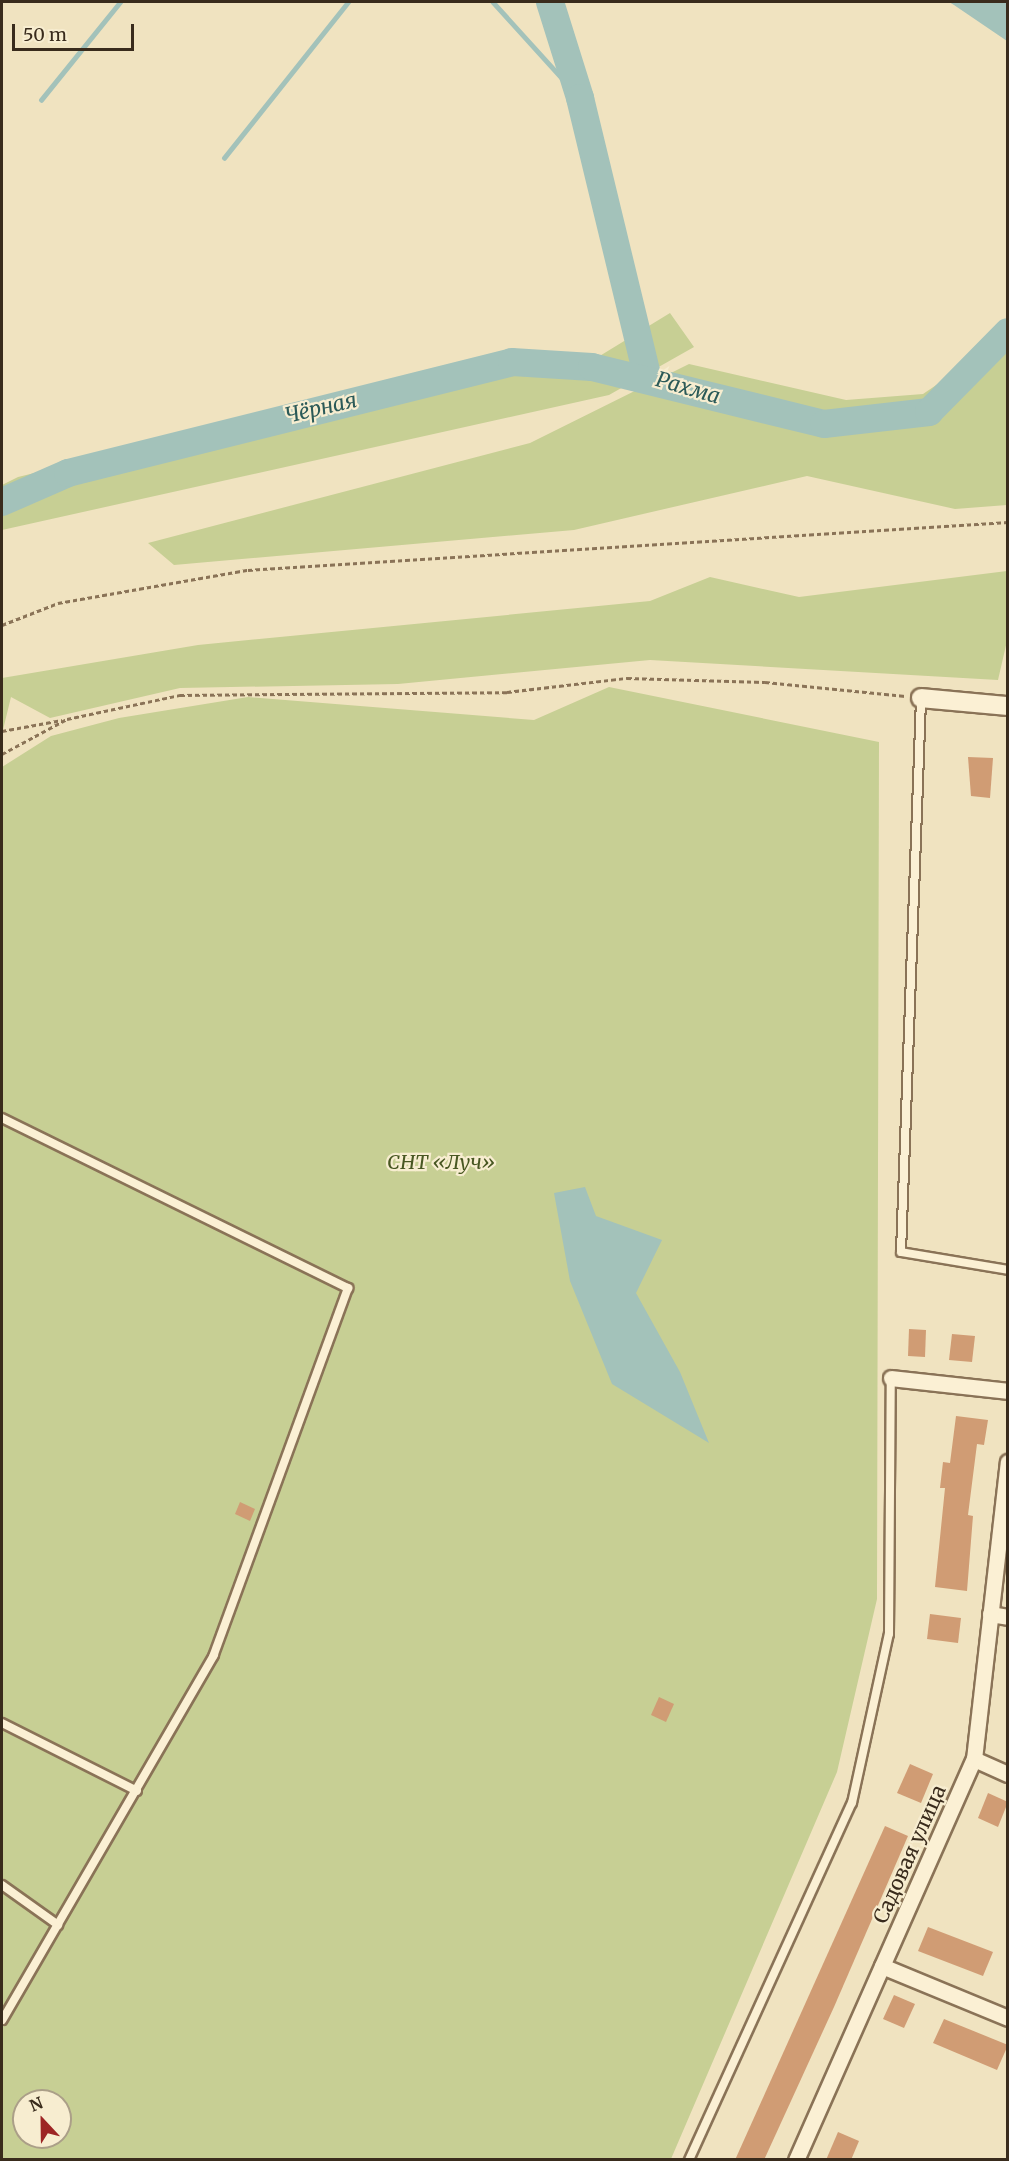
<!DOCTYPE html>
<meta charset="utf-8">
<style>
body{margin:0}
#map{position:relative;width:1009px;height:2161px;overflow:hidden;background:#f0e3c0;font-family:Merriweather,serif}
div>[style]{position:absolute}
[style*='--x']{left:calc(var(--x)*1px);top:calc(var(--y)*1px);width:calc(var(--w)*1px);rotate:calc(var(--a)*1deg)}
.green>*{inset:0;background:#c7cf94}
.water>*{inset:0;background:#a3c2ba}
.stream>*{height:4.5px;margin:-2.25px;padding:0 2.25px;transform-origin:2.25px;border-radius:2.25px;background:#a3c2ba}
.river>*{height:28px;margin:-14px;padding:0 14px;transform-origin:14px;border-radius:14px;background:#a3c2ba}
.building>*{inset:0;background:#d09c74}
.path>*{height:3px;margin-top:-1.5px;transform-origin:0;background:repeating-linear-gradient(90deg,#8a7357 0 4.5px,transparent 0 7.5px)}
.roads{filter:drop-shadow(2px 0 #8a7357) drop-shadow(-2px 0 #8a7357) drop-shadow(0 2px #8a7357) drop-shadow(0 -2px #8a7357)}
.service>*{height:8px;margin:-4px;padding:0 4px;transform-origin:4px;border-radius:4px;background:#fbf0d4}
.minor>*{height:15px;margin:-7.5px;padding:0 7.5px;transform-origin:7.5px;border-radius:7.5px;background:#fbf0d4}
.tertiary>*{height:18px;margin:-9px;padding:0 9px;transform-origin:9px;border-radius:9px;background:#fbf0d4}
span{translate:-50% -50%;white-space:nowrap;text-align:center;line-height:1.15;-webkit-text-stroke:4.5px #f7edd0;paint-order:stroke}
.park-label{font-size:20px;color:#485722;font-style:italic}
.street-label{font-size:20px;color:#392b1c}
.water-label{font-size:21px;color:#2b5a58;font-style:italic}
.frame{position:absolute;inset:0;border:3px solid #392b1c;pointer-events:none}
.north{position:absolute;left:12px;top:2089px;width:60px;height:60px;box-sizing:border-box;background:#f7edd0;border:2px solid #ab9f88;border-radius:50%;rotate:338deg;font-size:16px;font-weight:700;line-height:24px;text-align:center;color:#392b1c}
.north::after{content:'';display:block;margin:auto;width:21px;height:27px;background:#9d2524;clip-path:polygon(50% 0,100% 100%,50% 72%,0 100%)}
.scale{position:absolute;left:12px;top:24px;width:122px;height:27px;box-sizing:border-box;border:3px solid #392b1c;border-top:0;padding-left:8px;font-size:18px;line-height:21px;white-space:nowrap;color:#392b1c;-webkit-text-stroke:4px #f7edd0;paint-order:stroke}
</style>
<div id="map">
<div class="green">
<i style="clip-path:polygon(670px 313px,694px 347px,609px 395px,2px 530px,2px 485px,18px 477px,170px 440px,598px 357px)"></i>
<i style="clip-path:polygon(1007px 337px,1007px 505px,955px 509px,807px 476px,574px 530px,174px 565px,148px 543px,530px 443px,689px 364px,846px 400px,923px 394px)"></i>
<i style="clip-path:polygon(1007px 571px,1007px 641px,998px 680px,650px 660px,398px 684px,180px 688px,50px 718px,11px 697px,2px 734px,2px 678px,198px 645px,650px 601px,710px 577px,799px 597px)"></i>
<i style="clip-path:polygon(evenodd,609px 687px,879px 742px,877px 1599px,837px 1772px,671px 2159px,2px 2160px,2px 767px,51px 736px,119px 718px,248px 697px,534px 720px,609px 687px,24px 2101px,60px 2101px,60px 2137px,24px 2137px,24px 2101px)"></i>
</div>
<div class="water">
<i style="clip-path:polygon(949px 2px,1007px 2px,1007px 41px,954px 5px)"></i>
<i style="clip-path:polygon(585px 1187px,596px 1216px,662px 1240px,636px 1293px,680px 1372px,709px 1443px,612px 1384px,570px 1281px,554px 1193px)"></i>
</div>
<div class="stream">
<i style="--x:493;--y:2;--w:130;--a:47.8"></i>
<i style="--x:41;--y:100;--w:126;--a:-51.1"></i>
<i style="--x:224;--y:158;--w:199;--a:-51.5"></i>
</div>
<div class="river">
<i style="--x:550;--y:2;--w:101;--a:72.6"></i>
<i style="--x:580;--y:98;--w:289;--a:76.4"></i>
<i style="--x:2;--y:502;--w:72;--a:-23.7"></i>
<i style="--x:68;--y:473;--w:458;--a:-14"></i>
<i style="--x:512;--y:362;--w:80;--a:3.6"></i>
<i style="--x:592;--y:367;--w:239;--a:13.8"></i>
<i style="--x:824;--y:424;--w:106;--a:-6.5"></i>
<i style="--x:929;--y:412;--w:112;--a:-45.4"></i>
</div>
<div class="building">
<i style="clip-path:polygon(968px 757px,993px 758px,990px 798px,971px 796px)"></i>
<i style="clip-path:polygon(909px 1329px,926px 1330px,925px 1357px,908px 1356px)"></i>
<i style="clip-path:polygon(952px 1334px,975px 1336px,972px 1362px,949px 1360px)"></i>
<i style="clip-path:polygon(956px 1416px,988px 1420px,984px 1445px,977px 1444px,968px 1515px,973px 1516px,967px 1591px,935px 1587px,945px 1488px,940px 1488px,943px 1462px,950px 1463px)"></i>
<i style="clip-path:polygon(240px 1502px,255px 1509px,250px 1521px,235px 1514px)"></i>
<i style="clip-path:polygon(930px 1614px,961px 1618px,958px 1643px,927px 1639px)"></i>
<i style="clip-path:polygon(659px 1697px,674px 1704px,666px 1722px,651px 1715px)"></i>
<i style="clip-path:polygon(910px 1764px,933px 1774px,921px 1803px,897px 1793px)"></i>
<i style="clip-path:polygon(988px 1793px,1008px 1802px,998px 1827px,978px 1818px)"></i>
<i style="clip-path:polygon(885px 1826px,908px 1836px,834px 2007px,764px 2160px,735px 2160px)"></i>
<i style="clip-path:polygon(928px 1927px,993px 1952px,983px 1976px,918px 1951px)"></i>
<i style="clip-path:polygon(894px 1995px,915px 2004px,904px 2028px,883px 2019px)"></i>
<i style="clip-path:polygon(944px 2019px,1008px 2045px,997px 2070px,933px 2043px)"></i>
<i style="clip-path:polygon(838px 2132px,859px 2141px,851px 2160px,826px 2160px)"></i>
</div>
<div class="path">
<i style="--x:2;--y:625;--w:60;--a:-21.4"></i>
<i style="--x:58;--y:603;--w:193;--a:-9.9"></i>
<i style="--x:248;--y:570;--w:762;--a:-3.61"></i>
<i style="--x:2;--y:731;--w:61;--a:-10.4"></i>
<i style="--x:2;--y:754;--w:74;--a:-28.3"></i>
<i style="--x:67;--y:719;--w:116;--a:-12"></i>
<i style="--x:180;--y:695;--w:327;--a:-0.5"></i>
<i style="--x:507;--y:692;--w:121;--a:-6.7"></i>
<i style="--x:627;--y:678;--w:138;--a:1.7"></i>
<i style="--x:765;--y:682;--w:141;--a:5.7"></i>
</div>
<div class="roads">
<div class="service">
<i style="--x:921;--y:699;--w:553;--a:92.07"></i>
<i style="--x:901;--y:1252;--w:109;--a:9.5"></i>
<i style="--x:2;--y:1118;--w:386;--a:26.2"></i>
<i style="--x:348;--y:1288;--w:391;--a:110.1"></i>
<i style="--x:214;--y:1655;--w:422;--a:120.1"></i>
<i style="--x:2;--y:1723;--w:151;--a:26.7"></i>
<i style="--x:2;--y:1885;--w:69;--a:35.5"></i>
<i style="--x:689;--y:2160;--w:392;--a:-65.5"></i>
<i style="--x:852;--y:1803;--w:173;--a:-77.7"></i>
<i style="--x:889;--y:1634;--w:256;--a:-89.6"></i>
</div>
<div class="minor">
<i style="--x:891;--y:1378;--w:118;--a:6.3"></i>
<i style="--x:990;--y:1614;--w:18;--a:9"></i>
<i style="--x:974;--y:1759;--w:37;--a:24"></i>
<i style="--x:882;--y:1966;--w:136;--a:22.4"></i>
<i style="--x:796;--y:2160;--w:439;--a:-66.1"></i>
<i style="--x:974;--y:1759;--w:299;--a:-83.5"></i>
</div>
<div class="tertiary">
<i style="--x:921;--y:698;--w:87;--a:5.3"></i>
</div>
</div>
<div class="park-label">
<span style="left:441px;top:1161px">СНТ «Луч»</span>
</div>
<div class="street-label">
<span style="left:909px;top:1854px;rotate:-66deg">Садовая улица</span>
</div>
<div class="water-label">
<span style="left:688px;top:388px;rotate:16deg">Рахма</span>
<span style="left:321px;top:408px;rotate:-13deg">Чёрная</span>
</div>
<div class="frame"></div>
<div class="north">N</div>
<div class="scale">50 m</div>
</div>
